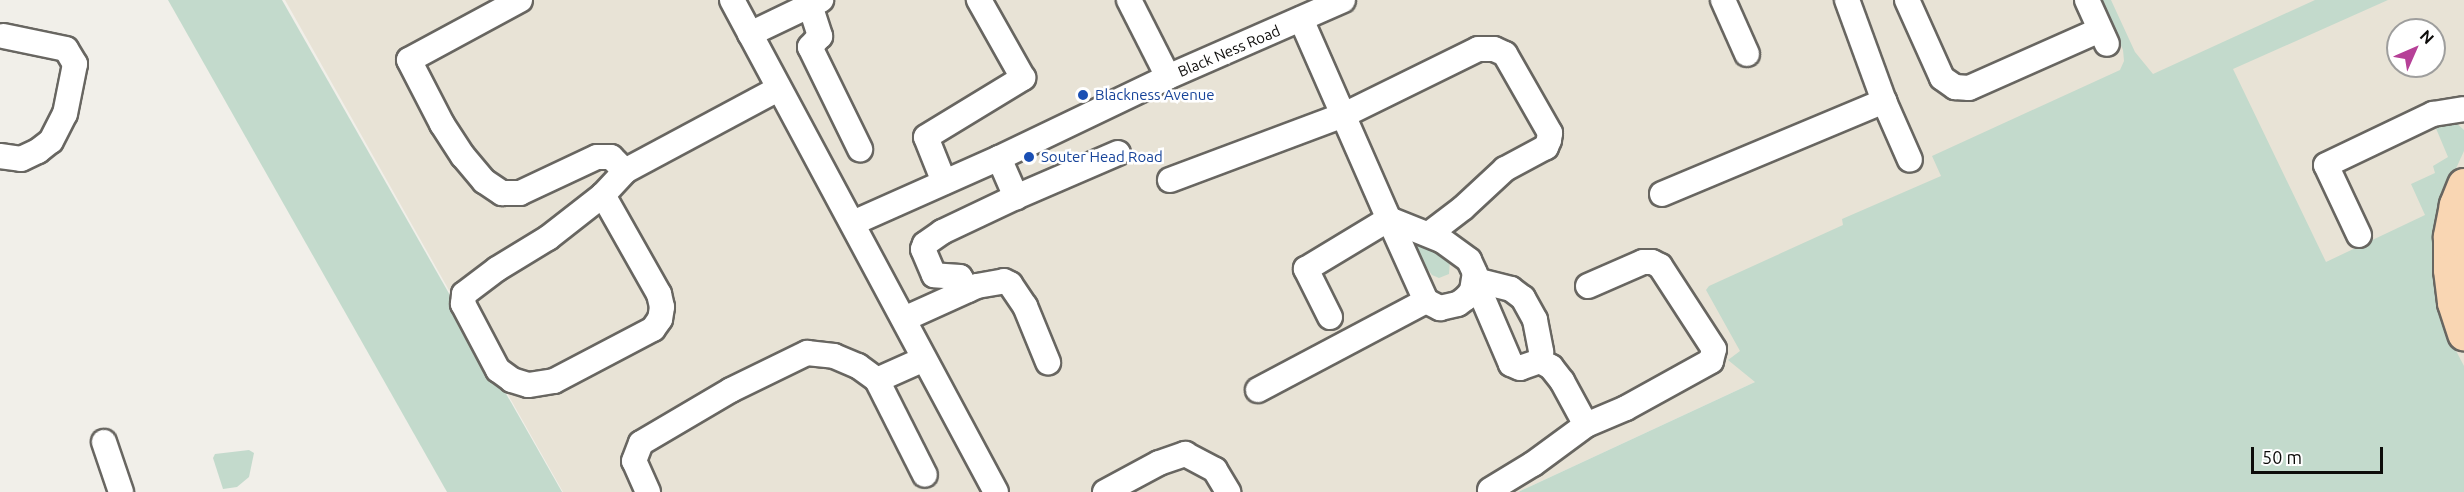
<!DOCTYPE html>
<style>
body{margin:0}
#map{position:relative;width:2464px;height:492px;overflow:hidden;background:#f1efe9;font-family:Ubuntu,sans-serif}
div>[style]{position:absolute}
[style*='--x']{left:calc(var(--x)*1px);top:calc(var(--y)*1px);width:calc(var(--w)*1px);rotate:calc(var(--a)*1deg)}
.built>*{inset:0;background:#e8e3d6}
.green>*{inset:0;background:#c3dacc}
.roads{filter:drop-shadow(2px 0 #686661) drop-shadow(-2px 0 #686661) drop-shadow(0 2px #686661) drop-shadow(0 -2px #686661)}
.minor>*{height:24px;margin:-12px;padding:0 12px;transform-origin:12px;border-radius:12px;background:#fff}
.major>*{height:32px;margin:-16px;padding:0 16px;transform-origin:16px;border-radius:16px;background:#f9d6b3}
.dots>*{width:16px;height:16px;translate:-50% -50%;box-sizing:border-box;border:3px solid #fff;border-radius:50%}
span{translate:-50% -50%;white-space:nowrap;text-align:center;line-height:1.15;-webkit-text-stroke:5px #fff;paint-order:stroke}
.street-label{font-size:15px;color:#0d0c0a}
.transit-label{font-size:15px;color:#164399}
.left{translate:0 -50%;text-align:left}
.north{position:absolute;left:2386px;top:18px;width:60px;height:60px;box-sizing:border-box;background:#fff;border:2px solid #9e9e9d;border-radius:50%;rotate:45deg;font-size:16px;font-weight:700;line-height:24px;text-align:center;color:#0d0c0a}
.north::after{content:'';display:block;margin:auto;width:21px;height:27px;background:#b64097;clip-path:polygon(50% 0,100% 100%,50% 72%,0 100%)}
.scale{position:absolute;left:2251px;top:447px;width:132px;height:27px;box-sizing:border-box;border:3px solid #0d0c0a;border-top:0;padding-left:8px;font-size:18px;line-height:21px;white-space:nowrap;color:#0d0c0a;-webkit-text-stroke:4px #fff;paint-order:stroke}
</style>
<div id="map">
<div class="built">
<i style="clip-path:polygon(evenodd,285px 0,2464px 0,2464px 492px,1755px 382px,1518px 492px,563px 492px,285px 0,2398px 30px,2434px 30px,2434px 66px,2398px 66px,2398px 30px)"></i>
</div>
<div class="green">
<i style="clip-path:polygon(168px 0,282px 0,562px 492px,447px 492px)"></i>
<i style="clip-path:polygon(2101px 0,2111px 0,2135px 52px,2153px 74px,2315px 0,2388px 0,2233px 69px,2326px 262px,2425px 215px,2411px 184px,2435px 173px,2433px 166px,2448px 157px,2435px 126px,2454px 121px,2464px 130px,2464px 151px,2448px 186px,2453px 345px,2464px 366px,2464px 492px,1518px 492px,1755px 382px,1728px 360px,1740px 351px,1706px 290px,1709px 286px,1843px 225px,1842px 219px,1941px 176px,1932px 156px,2120px 70px,2124px 61px,2123px 50px)"></i>
<i style="clip-path:polygon(1420px 240px,1450px 260px,1449px 274px,1439px 278px,1432px 275px,1414px 250px,1413px 243px)"></i>
<i style="clip-path:polygon(249px 450px,254px 453px,249px 477px,237px 487px,223px 489px,213px 458px,215px 454px)"></i>
</div>
<div class="roads">
<div class="minor">
<i style="--x:520;--y:0;--w:126;--a:151.6"></i>
<i style="--x:409;--y:60;--w:72;--a:62.7"></i>
<i style="--x:442;--y:124;--w:38;--a:57"></i>
<i style="--x:463;--y:156;--w:33;--a:50"></i>
<i style="--x:484;--y:181;--w:22;--a:34"></i>
<i style="--x:502;--y:193;--w:18;--a:0"></i>
<i style="--x:520;--y:193;--w:85;--a:-25.1"></i>
<i style="--x:597;--y:157;--w:14;--a:0"></i>
<i style="--x:611;--y:157;--w:20;--a:45"></i>
<i style="--x:732;--y:0;--w:558;--a:61.78"></i>
<i style="--x:1129;--y:0;--w:86;--a:63.1"></i>
<i style="--x:1723;--y:0;--w:59;--a:66"></i>
<i style="--x:1907;--y:0;--w:85;--a:65.8"></i>
<i style="--x:1942;--y:78;--w:16;--a:35"></i>
<i style="--x:1955;--y:87;--w:14;--a:4"></i>
<i style="--x:1969;--y:88;--w:143;--a:-23.9"></i>
<i style="--x:2087;--y:0;--w:48;--a:65.6"></i>
<i style="--x:810;--y:5;--w:33;--a:72"></i>
<i style="--x:820;--y:36;--w:15;--a:132"></i>
<i style="--x:810;--y:47;--w:114;--a:63.9"></i>
<i style="--x:1301;--y:19;--w:219;--a:66.3"></i>
<i style="--x:1389;--y:219;--w:90;--a:65.7"></i>
<i style="--x:1426;--y:301;--w:16;--a:27"></i>
<i style="--x:1440;--y:308;--w:18;--a:-13"></i>
<i style="--x:1458;--y:304;--w:10;--a:-37"></i>
<i style="--x:1466;--y:298;--w:9;--a:-49"></i>
<i style="--x:1472;--y:291;--w:18;--a:-81"></i>
<i style="--x:1475;--y:273;--w:14;--a:-115"></i>
<i style="--x:1469;--y:260;--w:34;--a:-144"></i>
<i style="--x:1441;--y:240;--w:56;--a:-158"></i>
<i style="--x:750;--y:34;--w:79;--a:-25.6"></i>
<i style="--x:1884;--y:101;--w:64;--a:66.2"></i>
<i style="--x:0;--y:156;--w:21;--a:8"></i>
<i style="--x:21;--y:159;--w:19;--a:-25"></i>
<i style="--x:38;--y:151;--w:16;--a:-38"></i>
<i style="--x:51;--y:141;--w:30;--a:-63"></i>
<i style="--x:65;--y:114;--w:51;--a:-78.7"></i>
<i style="--x:75;--y:64;--w:17;--a:-121"></i>
<i style="--x:66;--y:49;--w:64;--a:-168.3"></i>
<i style="--x:999;--y:158;--w:43;--a:66.4"></i>
<i style="--x:1016;--y:197;--w:111;--a:-23.3"></i>
<i style="--x:1170;--y:180;--w:186;--a:-20.5"></i>
<i style="--x:1344;--y:115;--w:149;--a:-26.2"></i>
<i style="--x:1478;--y:49;--w:16;--a:0"></i>
<i style="--x:1494;--y:49;--w:12;--a:24"></i>
<i style="--x:1505;--y:54;--w:91;--a:60.3"></i>
<i style="--x:1550;--y:133;--w:7;--a:98"></i>
<i style="--x:1549;--y:140;--w:8;--a:113"></i>
<i style="--x:1546;--y:147;--w:47;--a:151.8"></i>
<i style="--x:1505;--y:169;--w:57;--a:137.1"></i>
<i style="--x:1463;--y:208;--w:43;--a:142.6"></i>
<i style="--x:944;--y:182;--w:48;--a:-111.8"></i>
<i style="--x:926;--y:137;--w:114;--a:-31.3"></i>
<i style="--x:1023;--y:78;--w:90;--a:-119.4"></i>
<i style="--x:1662;--y:194;--w:241;--a:-22.7"></i>
<i style="--x:1884;--y:101;--w:108;--a:-110.1"></i>
<i style="--x:603;--y:195;--w:114;--a:60.5"></i>
<i style="--x:659;--y:294;--w:13;--a:77"></i>
<i style="--x:662;--y:307;--w:12;--a:99"></i>
<i style="--x:660;--y:319;--w:12;--a:125"></i>
<i style="--x:653;--y:329;--w:112;--a:152.3"></i>
<i style="--x:554;--y:381;--w:26;--a:171"></i>
<i style="--x:528;--y:385;--w:17;--a:-163"></i>
<i style="--x:512;--y:380;--w:17;--a:-144"></i>
<i style="--x:498;--y:370;--w:75;--a:-117.9"></i>
<i style="--x:463;--y:304;--w:10;--a:-84"></i>
<i style="--x:464;--y:294;--w:41;--a:-37.1"></i>
<i style="--x:497;--y:269;--w:60;--a:-31.3"></i>
<i style="--x:548;--y:238;--w:70;--a:-38"></i>
<i style="--x:603;--y:195;--w:33;--a:-47"></i>
<i style="--x:625;--y:171;--w:174;--a:-28.2"></i>
<i style="--x:853;--y:223;--w:160;--a:-24"></i>
<i style="--x:999;--y:158;--w:187;--a:-25.6"></i>
<i style="--x:1168;--y:77;--w:191;--a:-23.7"></i>
<i style="--x:2359;--y:235;--w:77;--a:-115.2"></i>
<i style="--x:2326;--y:165;--w:119;--a:-25.5"></i>
<i style="--x:2433;--y:114;--w:31;--a:-9"></i>
<i style="--x:1475;--y:280;--w:37;--a:14"></i>
<i style="--x:1511;--y:289;--w:15;--a:37"></i>
<i style="--x:1523;--y:298;--w:25;--a:61"></i>
<i style="--x:1535;--y:320;--w:33;--a:79"></i>
<i style="--x:1541;--y:352;--w:9;--a:96"></i>
<i style="--x:1540;--y:361;--w:21;--a:161"></i>
<i style="--x:1520;--y:368;--w:10;--a:-156"></i>
<i style="--x:1511;--y:364;--w:91;--a:-113.2"></i>
<i style="--x:968;--y:290;--w:15;--a:-122"></i>
<i style="--x:960;--y:277;--w:26;--a:-176"></i>
<i style="--x:934;--y:275;--w:28;--a:-113"></i>
<i style="--x:923;--y:249;--w:5;--a:-68"></i>
<i style="--x:925;--y:244;--w:21;--a:-35"></i>
<i style="--x:942;--y:232;--w:82;--a:-25.3"></i>
<i style="--x:1330;--y:317;--w:54;--a:-116.6"></i>
<i style="--x:1306;--y:269;--w:97;--a:-31.1"></i>
<i style="--x:904;--y:319;--w:80;--a:-24.3"></i>
<i style="--x:977;--y:286;--w:27;--a:-10"></i>
<i style="--x:1004;--y:281;--w:7;--a:27"></i>
<i style="--x:1010;--y:284;--w:27;--a:56"></i>
<i style="--x:1025;--y:306;--w:61;--a:67.7"></i>
<i style="--x:1540;--y:361;--w:13;--a:29"></i>
<i style="--x:1551;--y:367;--w:18;--a:52"></i>
<i style="--x:1562;--y:381;--w:50;--a:61.4"></i>
<i style="--x:1586;--y:425;--w:43;--a:-23"></i>
<i style="--x:1626;--y:408;--w:97;--a:-28.9"></i>
<i style="--x:1711;--y:361;--w:12;--a:-76"></i>
<i style="--x:1714;--y:349;--w:99;--a:-123"></i>
<i style="--x:1660;--y:266;--w:9;--a:-153"></i>
<i style="--x:1652;--y:262;--w:9;--a:180"></i>
<i style="--x:1643;--y:262;--w:60;--a:156.4"></i>
<i style="--x:877;--y:380;--w:106;--a:63.2"></i>
<i style="--x:1258;--y:390;--w:190;--a:-27.9"></i>
<i style="--x:104;--y:442;--w:53;--a:71.2"></i>
<i style="--x:1490;--y:490;--w:50;--a:-31.2"></i>
<i style="--x:1533;--y:464;--w:66;--a:-36.3"></i>
<i style="--x:648;--y:492;--w:34;--a:-114"></i>
<i style="--x:634;--y:461;--w:19;--a:-69"></i>
<i style="--x:641;--y:443;--w:104;--a:-30.5"></i>
<i style="--x:731;--y:390;--w:85;--a:-26"></i>
<i style="--x:807;--y:353;--w:27;--a:6"></i>
<i style="--x:834;--y:356;--w:26;--a:23"></i>
<i style="--x:858;--y:366;--w:24;--a:36"></i>
<i style="--x:877;--y:380;--w:51;--a:-24.1"></i>
<i style="--x:1105;--y:492;--w:61;--a:-28.2"></i>
<i style="--x:1159;--y:463;--w:28;--a:-19"></i>
<i style="--x:1185;--y:454;--w:34;--a:28"></i>
<i style="--x:1215;--y:470;--w:26;--a:59"></i>
</div>
<div class="major">
<i style="--x:2464;--y:185;--w:22;--a:112"></i>
<i style="--x:2456;--y:205;--w:33;--a:101"></i>
<i style="--x:2450;--y:237;--w:33;--a:90"></i>
<i style="--x:2450;--y:270;--w:33;--a:83"></i>
<i style="--x:2454;--y:303;--w:33;--a:72"></i>
</div>
</div>
<div class="dots">
<i style="left:1083px;top:95px;background:#1a4fb4"></i>
<i style="left:1029px;top:157px;background:#1a4fb4"></i>
</div>
<div class="street-label">
<span style="left:1229px;top:51px;rotate:-23deg">Black Ness Road</span>
</div>
<div class="transit-label">
<span class="left" style="left:1095px;top:95px">Blackness Avenue</span>
<span class="left" style="left:1041px;top:157px">Souter Head Road</span>
</div>
<div class="north">N</div>
<div class="scale">50 m</div>
</div>
